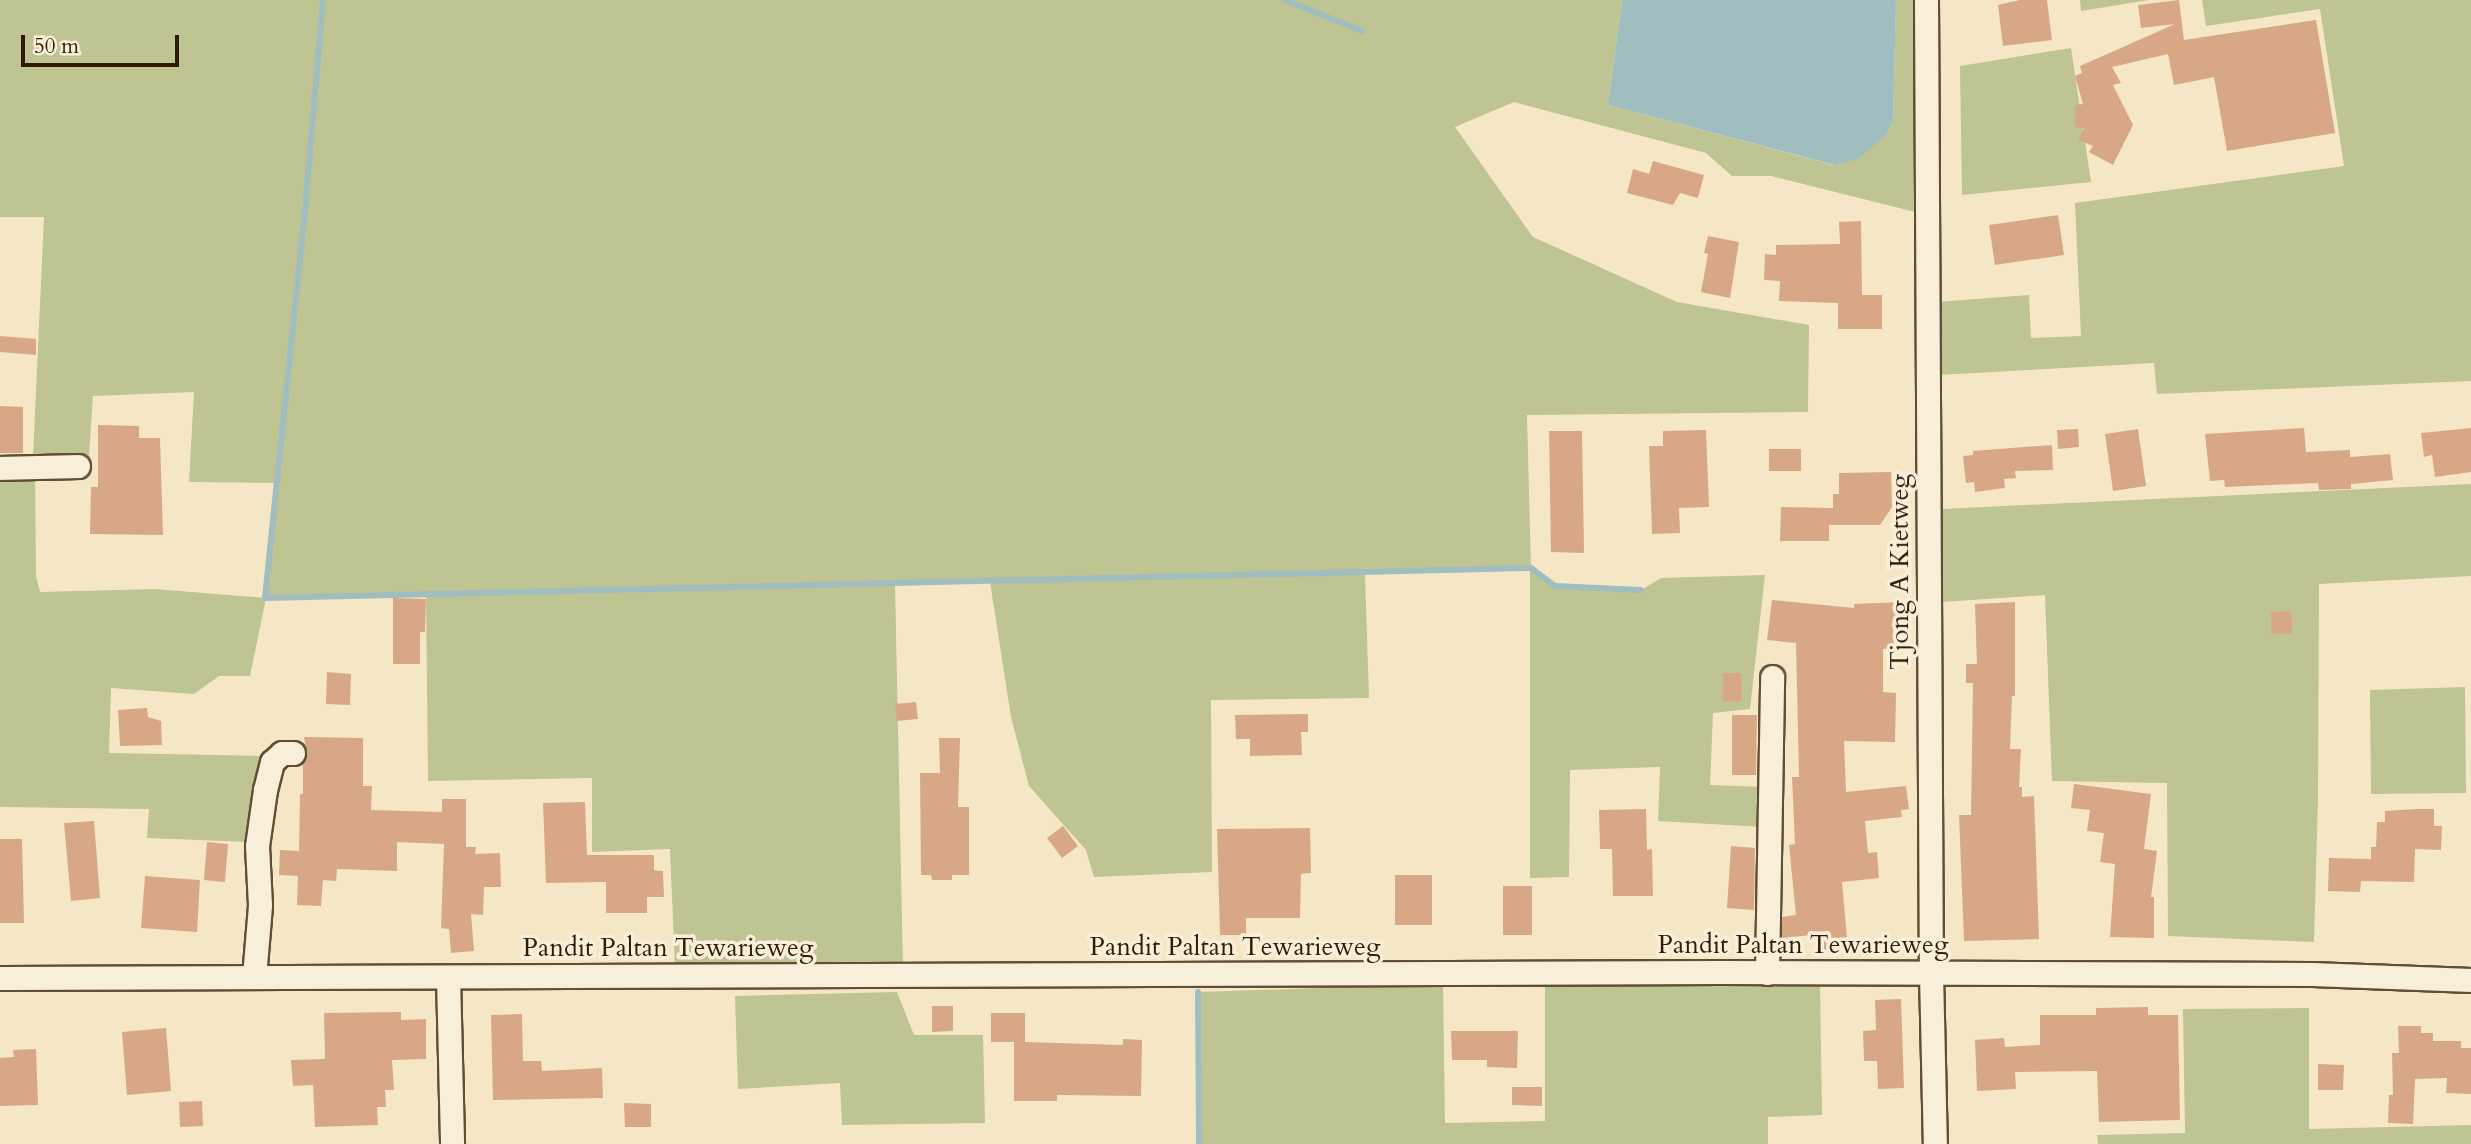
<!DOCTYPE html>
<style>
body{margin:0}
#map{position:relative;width:2471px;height:1144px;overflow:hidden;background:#f5e7c6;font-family:Cardo,serif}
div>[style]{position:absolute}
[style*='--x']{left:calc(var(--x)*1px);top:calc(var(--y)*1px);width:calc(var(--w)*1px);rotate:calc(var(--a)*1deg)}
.green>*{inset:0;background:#bfc493}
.water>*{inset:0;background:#a0bdbf}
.stream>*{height:6px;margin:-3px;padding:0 3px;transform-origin:3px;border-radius:3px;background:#a0bdbf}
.building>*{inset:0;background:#d8a886}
.roads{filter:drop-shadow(2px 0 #624e35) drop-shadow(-2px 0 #624e35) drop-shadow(0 2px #624e35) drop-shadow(0 -2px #624e35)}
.minor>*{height:23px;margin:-11.5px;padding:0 11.5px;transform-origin:11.5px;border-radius:11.5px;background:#f8efda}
span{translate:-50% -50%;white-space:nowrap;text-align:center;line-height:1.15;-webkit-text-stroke:7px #f8efda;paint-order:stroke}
.street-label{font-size:26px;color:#311b05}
.scale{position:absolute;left:21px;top:35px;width:158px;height:32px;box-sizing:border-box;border:4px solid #311b05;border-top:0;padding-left:9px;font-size:21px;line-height:24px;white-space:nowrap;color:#311b05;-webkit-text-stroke:5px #f8efda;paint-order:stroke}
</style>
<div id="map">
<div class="green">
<i style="clip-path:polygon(0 0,1622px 0,1608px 105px,1834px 165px,1885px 136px,1893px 122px,1896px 0,1914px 0,1915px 212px,1771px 176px,1732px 176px,1706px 153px,1514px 102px,1455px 127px,1533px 237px,1677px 302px,1809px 325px,1808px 412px,1527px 415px,1531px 568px,1544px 580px,1555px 586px,1641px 590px,1661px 578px,1765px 575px,1750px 709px,1713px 713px,1710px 785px,1761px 787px,1762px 827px,1658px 821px,1660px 767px,1570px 770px,1569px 877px,1530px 878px,1530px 568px,1365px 574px,1369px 698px,1211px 700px,1212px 872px,1094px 877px,1086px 850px,1029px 786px,1011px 717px,990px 582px,895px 584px,903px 968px,675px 968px,670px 849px,592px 852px,592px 778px,428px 781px,426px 594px,266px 598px,250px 676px,219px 676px,194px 694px,111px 688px,109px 753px,263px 756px,250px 842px,147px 838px,149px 809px,0 807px,0 476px,35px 475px,36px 576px,40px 592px,155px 589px,265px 598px,278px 483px,189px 482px,194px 392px,93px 396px,89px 455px,33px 456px,44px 217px,0 217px)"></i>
<i style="clip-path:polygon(2080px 0,2149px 0,2081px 11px)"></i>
<i style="clip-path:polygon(2202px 0,2471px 0,2471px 381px,2157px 394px,2154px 363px,1937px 375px,1936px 302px,2029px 295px,2031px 338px,2081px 336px,2075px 203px,2344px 166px,2320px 9px,2206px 26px)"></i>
<i style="clip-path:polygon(2071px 48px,2091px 182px,1962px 195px,1960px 66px)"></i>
<i style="clip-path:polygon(2471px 484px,2471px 576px,2319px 584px,2318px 798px,2314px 942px,2168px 936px,2167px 783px,2052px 781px,2045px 595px,1942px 602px,1941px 509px)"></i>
<i style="clip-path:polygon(2465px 687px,2466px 793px,2371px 794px,2370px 690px)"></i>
<i style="clip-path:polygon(1820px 982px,1822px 1115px,1768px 1117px,1768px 1144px,1199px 1144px,1198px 992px,1443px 984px,1445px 1123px,1545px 1121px,1545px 987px)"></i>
<i style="clip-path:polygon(897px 992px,914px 1035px,983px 1035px,985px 1123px,842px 1125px,840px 1083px,738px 1089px,735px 996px)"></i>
<i style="clip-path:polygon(2309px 1008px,2309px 1129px,2471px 1125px,2471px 1144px,2098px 1144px,2097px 1135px,2185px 1133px,2183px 1009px)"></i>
</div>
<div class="water">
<i style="clip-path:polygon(1622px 0,1896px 0,1893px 122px,1885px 136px,1858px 159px,1835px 165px,1608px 105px)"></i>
</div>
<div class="stream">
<i style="--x:323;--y:0;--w:221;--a:94.9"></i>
<i style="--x:304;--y:220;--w:380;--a:95.9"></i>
<i style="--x:265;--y:598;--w:1266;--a:-1.36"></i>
<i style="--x:1531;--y:568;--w:30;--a:37"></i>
<i style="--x:1555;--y:586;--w:86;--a:2.7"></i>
<i style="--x:1285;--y:0;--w:83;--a:21.9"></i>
<i style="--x:1198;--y:992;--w:152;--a:89.6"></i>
</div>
<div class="building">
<i style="clip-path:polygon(2020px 0,2047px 0,2052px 40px,2003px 46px,1998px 5px)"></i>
<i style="clip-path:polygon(2179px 0,2184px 40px,2316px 20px,2335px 133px,2227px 151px,2214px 77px,2174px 85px,2168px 54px,2112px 67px,2121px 83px,2113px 85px,2133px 125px,2113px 165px,2089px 152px,2093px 146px,2078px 140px,2084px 128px,2075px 127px,2075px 105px,2083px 104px,2075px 76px,2082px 73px,2080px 66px,2175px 24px,2141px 28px,2138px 5px)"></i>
<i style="clip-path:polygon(1653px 161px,1704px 175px,1698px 198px,1680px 193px,1673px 205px,1627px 193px,1633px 169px,1649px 174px)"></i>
<i style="clip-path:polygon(2058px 215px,2064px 255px,1995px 265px,1989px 225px)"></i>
<i style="clip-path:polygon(1861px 221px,1862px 295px,1882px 295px,1882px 329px,1838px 329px,1838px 303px,1779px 301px,1780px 281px,1764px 280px,1765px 254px,1776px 255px,1776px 245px,1840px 244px,1839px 222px)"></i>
<i style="clip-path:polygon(1708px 236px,1739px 242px,1730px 298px,1701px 292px,1708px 254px,1704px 253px)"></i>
<i style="clip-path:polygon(0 336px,36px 339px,36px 355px,0 352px)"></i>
<i style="clip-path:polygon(0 406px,23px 407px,23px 453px,0 453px)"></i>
<i style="clip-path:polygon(98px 425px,139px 426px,139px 438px,160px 438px,163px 535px,90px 534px,91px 487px,98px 487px)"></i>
<i style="clip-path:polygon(2304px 428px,2306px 452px,2350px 450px,2350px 457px,2390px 454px,2393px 480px,2351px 484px,2351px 489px,2319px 490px,2318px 483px,2225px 487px,2224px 480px,2210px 481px,2205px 434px)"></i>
<i style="clip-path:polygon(2471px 428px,2471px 472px,2435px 477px,2432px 455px,2424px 457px,2421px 433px)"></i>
<i style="clip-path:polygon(2078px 429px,2079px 447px,2058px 449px,2057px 430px)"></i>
<i style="clip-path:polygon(2138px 429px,2146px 486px,2113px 491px,2105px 434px)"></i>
<i style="clip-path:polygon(1706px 430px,1709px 507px,1679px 508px,1680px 533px,1652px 534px,1649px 446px,1663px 446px,1663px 431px)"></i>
<i style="clip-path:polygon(1549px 431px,1582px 431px,1584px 553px,1551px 552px)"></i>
<i style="clip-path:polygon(2052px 445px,2053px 470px,2015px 471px,2016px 478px,2004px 479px,2005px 488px,1975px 492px,1974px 482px,1966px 483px,1963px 456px,1973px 455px,1973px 451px)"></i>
<i style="clip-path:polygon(1769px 449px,1801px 449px,1801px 471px,1769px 471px)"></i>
<i style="clip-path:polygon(1891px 472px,1892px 507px,1880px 525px,1829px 525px,1829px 541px,1780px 541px,1781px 507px,1833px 508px,1833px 494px,1839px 494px,1839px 473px)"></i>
<i style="clip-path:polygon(393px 598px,426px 599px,425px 632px,420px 632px,420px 664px,393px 664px)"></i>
<i style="clip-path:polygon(1772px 600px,1854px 608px,1854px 604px,1903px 602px,1903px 625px,1893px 625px,1894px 648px,1883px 649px,1883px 692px,1896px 693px,1895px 742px,1844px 741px,1846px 792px,1906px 786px,1909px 809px,1901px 810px,1902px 817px,1865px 821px,1868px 853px,1877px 852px,1879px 878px,1842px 882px,1848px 950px,1823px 952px,1822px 934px,1782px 938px,1782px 917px,1796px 915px,1789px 845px,1795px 844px,1792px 777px,1799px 777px,1796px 643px,1767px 640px)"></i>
<i style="clip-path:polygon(2015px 602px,2015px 696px,2012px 696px,2010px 749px,2021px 749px,2019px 787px,2022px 787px,2022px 797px,2034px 796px,2039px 939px,1964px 941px,1959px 815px,1971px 815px,1973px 683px,1966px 683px,1966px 664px,1977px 664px,1975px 604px)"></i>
<i style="clip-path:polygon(2291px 611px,2292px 633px,2271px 634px,2271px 612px)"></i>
<i style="clip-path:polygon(327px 672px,351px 674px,350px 705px,326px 704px)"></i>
<i style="clip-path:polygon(1723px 673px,1741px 673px,1742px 701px,1723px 702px)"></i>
<i style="clip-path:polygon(916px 702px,918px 719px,897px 721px,895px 704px)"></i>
<i style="clip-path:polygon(147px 708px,148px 717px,161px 721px,162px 745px,120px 746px,118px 710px)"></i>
<i style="clip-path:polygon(1308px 714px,1308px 732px,1301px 732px,1302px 755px,1250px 756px,1250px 739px,1236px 739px,1235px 715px)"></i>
<i style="clip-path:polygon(1732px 715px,1757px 715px,1756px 775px,1732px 775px)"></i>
<i style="clip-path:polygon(304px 737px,363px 738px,363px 786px,372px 786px,371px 810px,442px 812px,442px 799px,466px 799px,466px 847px,476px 847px,475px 854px,500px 853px,501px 887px,484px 887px,483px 915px,471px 914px,474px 951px,451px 953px,449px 929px,441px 928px,444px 844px,397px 842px,397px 871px,337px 869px,336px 881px,323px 880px,321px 906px,297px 905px,298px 876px,279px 875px,280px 850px,299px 851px,300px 794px,303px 794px,303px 762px,307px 754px)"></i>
<i style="clip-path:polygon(939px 738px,960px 738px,958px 807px,969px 807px,969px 875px,952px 875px,952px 880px,932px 880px,931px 875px,921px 875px,920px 773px,940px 773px)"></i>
<i style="clip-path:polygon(2074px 784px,2151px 794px,2144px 849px,2157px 851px,2151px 897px,2154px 897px,2154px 938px,2110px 937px,2115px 864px,2100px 862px,2104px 833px,2087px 831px,2090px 810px,2071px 808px)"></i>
<i style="clip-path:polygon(585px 802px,587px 855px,654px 855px,654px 870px,663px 871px,664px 897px,647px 897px,647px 913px,606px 913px,606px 882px,546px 883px,543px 803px)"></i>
<i style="clip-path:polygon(1646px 809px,1647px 850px,1652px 849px,1653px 896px,1613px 896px,1612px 849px,1600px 849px,1599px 810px)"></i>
<i style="clip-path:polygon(2417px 809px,2434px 809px,2434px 826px,2442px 826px,2441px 850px,2415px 849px,2414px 882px,2361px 881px,2360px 892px,2328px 891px,2329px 858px,2371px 859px,2371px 847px,2376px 847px,2377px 822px,2385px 822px,2385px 811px)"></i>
<i style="clip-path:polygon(94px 821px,100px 898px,71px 901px,64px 823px)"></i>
<i style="clip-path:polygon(1063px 826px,1078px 846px,1062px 858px,1047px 838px)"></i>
<i style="clip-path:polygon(1310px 828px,1311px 873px,1301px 874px,1300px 918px,1246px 918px,1246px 935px,1220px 935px,1217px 829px)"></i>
<i style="clip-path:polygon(0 839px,22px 839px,24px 923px,0 923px)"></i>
<i style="clip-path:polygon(207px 842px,228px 844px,225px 882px,204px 880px)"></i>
<i style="clip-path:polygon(1731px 846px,1755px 848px,1754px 910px,1727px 908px)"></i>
<i style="clip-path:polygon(1395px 875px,1432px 875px,1432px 925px,1395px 925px)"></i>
<i style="clip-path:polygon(145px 876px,200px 880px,197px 932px,141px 928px)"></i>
<i style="clip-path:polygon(1503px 886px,1532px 886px,1532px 935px,1503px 935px)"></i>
<i style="clip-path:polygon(1901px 999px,1904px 1088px,1878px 1089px,1877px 1061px,1864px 1061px,1863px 1031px,1876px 1030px,1875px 1000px)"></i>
<i style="clip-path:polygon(932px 1006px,953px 1006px,953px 1031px,932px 1032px)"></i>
<i style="clip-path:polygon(2148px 1007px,2148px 1015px,2178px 1015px,2180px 1120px,2099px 1122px,2097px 1071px,2015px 1072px,2016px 1089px,1977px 1091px,1975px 1040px,2004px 1038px,2005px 1047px,2040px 1045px,2040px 1015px,2096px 1015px,2096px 1008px)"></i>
<i style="clip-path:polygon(401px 1012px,401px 1020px,426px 1019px,426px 1059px,392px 1060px,394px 1090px,385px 1090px,386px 1107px,377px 1107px,378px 1125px,315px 1127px,313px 1085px,293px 1086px,291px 1060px,325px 1059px,324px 1013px)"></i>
<i style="clip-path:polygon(991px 1013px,1025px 1013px,1025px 1042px,1123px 1045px,1123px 1039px,1142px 1040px,1141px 1096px,1057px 1095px,1057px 1101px,1014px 1101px,1014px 1042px,991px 1042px)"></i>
<i style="clip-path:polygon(522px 1014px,523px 1061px,541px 1061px,542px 1071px,602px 1068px,603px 1098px,493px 1100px,491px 1015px)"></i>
<i style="clip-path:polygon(2398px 1026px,2421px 1026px,2421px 1033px,2433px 1033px,2433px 1041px,2461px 1041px,2461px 1048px,2471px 1048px,2471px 1094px,2446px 1093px,2447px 1078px,2415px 1079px,2413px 1124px,2388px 1123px,2389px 1095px,2393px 1095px,2392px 1053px,2399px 1053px)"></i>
<i style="clip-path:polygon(166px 1028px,171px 1091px,127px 1095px,122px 1032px)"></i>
<i style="clip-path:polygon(1451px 1031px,1518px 1031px,1517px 1068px,1487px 1067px,1487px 1060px,1452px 1060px)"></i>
<i style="clip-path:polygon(36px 1049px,38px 1105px,0 1106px,0 1058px,14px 1057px,13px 1050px)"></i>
<i style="clip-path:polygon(2318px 1064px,2344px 1065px,2343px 1090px,2318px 1090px)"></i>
<i style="clip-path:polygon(1512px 1087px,1542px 1087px,1542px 1106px,1512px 1105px)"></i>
<i style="clip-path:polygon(202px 1101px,203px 1126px,180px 1127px,179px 1102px)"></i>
<i style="clip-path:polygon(624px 1103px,651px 1104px,651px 1127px,625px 1127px)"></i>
</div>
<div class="roads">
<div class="minor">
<i style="--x:1926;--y:0;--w:973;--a:89.71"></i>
<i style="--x:1931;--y:973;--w:171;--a:88.7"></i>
<i style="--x:0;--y:468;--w:78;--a:-1.5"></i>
<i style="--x:1767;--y:973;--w:296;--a:-89"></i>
<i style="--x:254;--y:977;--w:72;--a:-85.2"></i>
<i style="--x:260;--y:905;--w:59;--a:-92.9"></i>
<i style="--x:257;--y:846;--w:57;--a:-81.9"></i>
<i style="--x:265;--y:790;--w:29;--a:-76"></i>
<i style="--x:272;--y:762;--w:13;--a:-42"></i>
<i style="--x:282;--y:753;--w:11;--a:0"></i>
<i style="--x:448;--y:977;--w:167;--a:88.6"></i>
<i style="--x:0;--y:978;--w:1721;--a:-0.2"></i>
<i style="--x:1721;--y:972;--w:591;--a:0.19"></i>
<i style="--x:2312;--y:974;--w:159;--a:2.2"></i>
</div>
</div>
<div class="street-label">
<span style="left:1900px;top:572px;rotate:-90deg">Tjong A Kietweg</span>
<span style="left:1803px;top:945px">Pandit Paltan Tewarieweg</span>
<span style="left:1235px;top:947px">Pandit Paltan Tewarieweg</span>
<span style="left:668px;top:948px">Pandit Paltan Tewarieweg</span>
</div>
<div class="scale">50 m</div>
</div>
